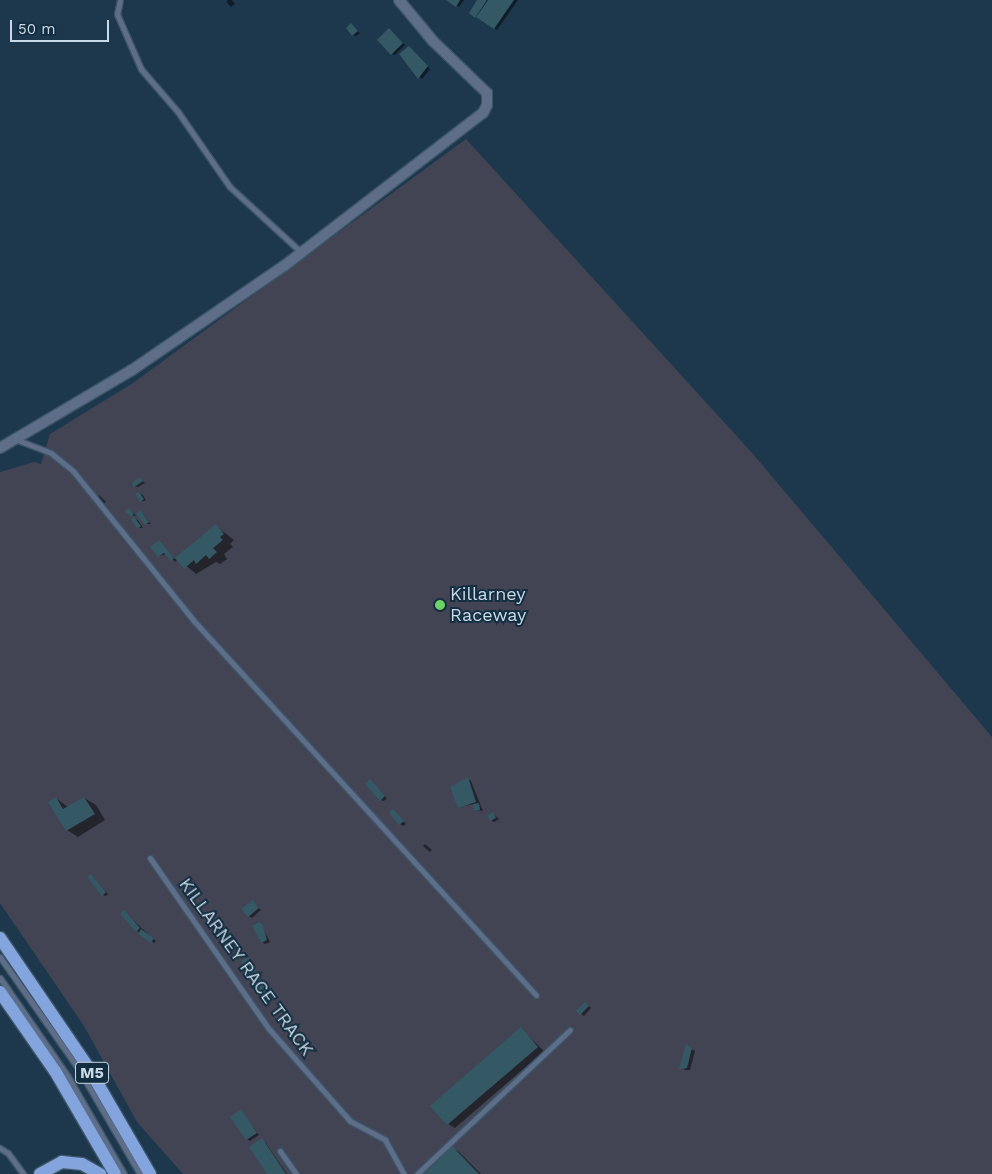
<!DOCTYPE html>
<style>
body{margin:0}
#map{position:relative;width:992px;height:1174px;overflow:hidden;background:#1d384c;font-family:"Work Sans",sans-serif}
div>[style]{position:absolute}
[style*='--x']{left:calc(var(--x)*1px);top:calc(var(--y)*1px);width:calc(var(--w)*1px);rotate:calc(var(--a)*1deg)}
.green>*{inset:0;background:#424454}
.shadow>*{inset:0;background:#0007}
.building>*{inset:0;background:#345864}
.roads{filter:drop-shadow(1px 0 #3c5568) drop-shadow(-1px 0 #3c5568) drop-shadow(0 1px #3c5568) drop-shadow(0 -1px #3c5568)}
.lane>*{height:5px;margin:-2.5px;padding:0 2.5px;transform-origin:2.5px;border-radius:2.5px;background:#5e6e89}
.street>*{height:10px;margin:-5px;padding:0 5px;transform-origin:5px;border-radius:5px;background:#5e6e89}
.primary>*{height:12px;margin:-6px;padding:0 6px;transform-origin:6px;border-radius:6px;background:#83a4dc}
.dots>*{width:14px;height:14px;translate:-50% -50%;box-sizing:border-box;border:2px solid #132e41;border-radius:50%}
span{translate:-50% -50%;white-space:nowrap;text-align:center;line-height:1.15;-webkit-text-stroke:4px #132e41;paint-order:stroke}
.shield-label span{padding:1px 4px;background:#132e41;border:1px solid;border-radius:4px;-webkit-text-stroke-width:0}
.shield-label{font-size:16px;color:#c9d9e5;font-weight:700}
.poi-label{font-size:18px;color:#c9d9e5}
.left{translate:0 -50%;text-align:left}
.street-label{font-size:18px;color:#c9d9e5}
.scale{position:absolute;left:10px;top:20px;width:99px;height:22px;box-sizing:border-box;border:2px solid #c9d9e5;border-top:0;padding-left:6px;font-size:15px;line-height:18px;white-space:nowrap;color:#c9d9e5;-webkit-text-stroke:4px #132e41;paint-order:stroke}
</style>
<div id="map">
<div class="green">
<i style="clip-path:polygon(466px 139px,753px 454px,992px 737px,992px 1174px,183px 1174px,137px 1122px,84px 1026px,0 903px,0 472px,34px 462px,41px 464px,50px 434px,133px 383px)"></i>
</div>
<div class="shadow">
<i style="clip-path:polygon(228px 0,232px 0,235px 4px,231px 7px,226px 2px)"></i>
<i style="clip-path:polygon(448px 0,464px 0,459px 7px)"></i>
<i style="clip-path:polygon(479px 0,518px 0,497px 30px,471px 13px,481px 13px,473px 8px)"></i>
<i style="clip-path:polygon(351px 25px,360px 33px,356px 36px,353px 35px)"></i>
<i style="clip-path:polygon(392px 32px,405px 45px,395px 55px,392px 54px)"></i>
<i style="clip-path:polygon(409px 47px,430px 69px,422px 79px,413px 72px)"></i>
<i style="clip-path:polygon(140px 479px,145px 483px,138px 487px,135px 486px)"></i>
<i style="clip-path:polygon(139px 493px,143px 495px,146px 501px,141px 501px)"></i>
<i style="clip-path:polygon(99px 495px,106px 502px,103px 504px,96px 497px)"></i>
<i style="clip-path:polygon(129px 509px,136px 515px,143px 514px,151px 524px,146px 524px,138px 515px,131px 516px)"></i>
<i style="clip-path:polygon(134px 519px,138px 520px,143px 528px,139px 528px)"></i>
<i style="clip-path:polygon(216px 526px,234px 540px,230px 544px,233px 547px,224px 554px,227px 559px,220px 564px,216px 562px,196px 574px,178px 559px,175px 562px,167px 554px,159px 556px,159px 542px,175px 559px)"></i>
<i style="clip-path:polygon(468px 779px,471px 781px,483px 811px,475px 810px,474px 804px,459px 807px)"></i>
<i style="clip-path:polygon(370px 781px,387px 798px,384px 801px,380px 800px)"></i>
<i style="clip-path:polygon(56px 798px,69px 808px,84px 798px,96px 805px,105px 820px,78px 837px,67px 830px)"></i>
<i style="clip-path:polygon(393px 811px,406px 824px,403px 826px,400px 824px)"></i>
<i style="clip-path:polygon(493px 814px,499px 819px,494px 822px,491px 820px)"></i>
<i style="clip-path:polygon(425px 844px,432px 850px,430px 852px,423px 846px)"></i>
<i style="clip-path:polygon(91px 875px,108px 894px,106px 896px,103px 895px)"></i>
<i style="clip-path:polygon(253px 901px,261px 910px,252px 918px,249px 916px)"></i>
<i style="clip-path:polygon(124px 912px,156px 941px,154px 943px,137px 931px)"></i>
<i style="clip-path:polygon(262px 926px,270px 942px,265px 944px,262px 942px)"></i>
<i style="clip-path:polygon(249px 959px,270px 994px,264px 998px,261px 996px)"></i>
<i style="clip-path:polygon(588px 1005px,591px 1008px,584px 1016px,581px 1014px)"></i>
<i style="clip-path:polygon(521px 1029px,544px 1051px,455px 1128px,448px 1124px)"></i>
<i style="clip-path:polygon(686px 1046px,695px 1051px,690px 1070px,686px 1070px,681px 1068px)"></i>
<i style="clip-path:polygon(241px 1111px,259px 1135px,250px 1141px,247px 1139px)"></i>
<i style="clip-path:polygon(262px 1140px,265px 1142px,287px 1174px,269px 1174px)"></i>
<i style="clip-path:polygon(452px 1148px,459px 1152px,481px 1174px,426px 1174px)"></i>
</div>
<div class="building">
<i style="clip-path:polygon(446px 0,460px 0,456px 7px)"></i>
<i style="clip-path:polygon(477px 0,487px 0,475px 18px,469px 13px)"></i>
<i style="clip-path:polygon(488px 0,514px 0,494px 29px,476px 17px)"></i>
<i style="clip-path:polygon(351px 23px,358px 31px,352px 36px,346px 28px)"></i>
<i style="clip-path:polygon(389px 28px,403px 43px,391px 55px,377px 40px)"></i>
<i style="clip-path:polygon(409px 46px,428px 66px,418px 79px,399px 54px)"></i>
<i style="clip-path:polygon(140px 477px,143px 481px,134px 487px,132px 483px)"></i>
<i style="clip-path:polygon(139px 492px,144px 499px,140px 502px,135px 494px)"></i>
<i style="clip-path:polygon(129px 508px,134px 514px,131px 517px,125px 511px)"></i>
<i style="clip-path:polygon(140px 510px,149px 522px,145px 525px,136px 514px)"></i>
<i style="clip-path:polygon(134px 517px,141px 526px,138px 529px,131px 520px)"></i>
<i style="clip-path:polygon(216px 524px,224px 534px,220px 537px,223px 540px,213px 548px,217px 552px,209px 559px,206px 555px,196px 564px,194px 560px,184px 569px,175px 558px)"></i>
<i style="clip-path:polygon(159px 540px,174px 558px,171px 561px,164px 553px,158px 557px,150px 547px)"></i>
<i style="clip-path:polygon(468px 777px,476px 802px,458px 808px,450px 787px)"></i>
<i style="clip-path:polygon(370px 779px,385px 796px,380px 801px,365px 784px)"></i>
<i style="clip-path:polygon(56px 797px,63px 809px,84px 797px,95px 814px,66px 831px,48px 802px)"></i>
<i style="clip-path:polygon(479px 803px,480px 810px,474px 811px,473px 804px)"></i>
<i style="clip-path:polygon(393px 809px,404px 821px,399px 825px,389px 813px)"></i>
<i style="clip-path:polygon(493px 812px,496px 818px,490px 821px,487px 816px)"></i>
<i style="clip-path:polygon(91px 874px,106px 892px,102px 896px,87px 877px)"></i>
<i style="clip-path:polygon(253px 900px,259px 908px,248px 917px,241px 909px)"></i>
<i style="clip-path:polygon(124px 910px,140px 928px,136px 932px,120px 914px)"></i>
<i style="clip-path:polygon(259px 922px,263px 925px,267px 940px,261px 943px,252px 926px)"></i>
<i style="clip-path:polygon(141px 929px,154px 938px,151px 943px,138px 934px)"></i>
<i style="clip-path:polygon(249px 957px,268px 993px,260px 997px,241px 961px)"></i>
<i style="clip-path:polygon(585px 1002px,589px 1006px,580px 1015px,576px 1011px)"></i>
<i style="clip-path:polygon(521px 1027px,538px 1047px,447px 1125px,430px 1106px)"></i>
<i style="clip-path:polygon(686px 1044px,692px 1048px,687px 1068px,682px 1069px,679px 1069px)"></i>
<i style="clip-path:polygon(241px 1109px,257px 1133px,246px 1140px,230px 1117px)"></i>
<i style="clip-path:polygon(262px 1138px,286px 1174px,267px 1174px,249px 1147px)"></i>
<i style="clip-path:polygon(452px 1146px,479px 1174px,424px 1174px)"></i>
</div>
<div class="roads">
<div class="lane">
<i style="--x:120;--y:0;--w:14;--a:102"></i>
<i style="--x:117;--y:14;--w:60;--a:66.4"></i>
<i style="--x:141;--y:69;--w:57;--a:49.3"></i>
<i style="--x:178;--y:112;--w:91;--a:55.3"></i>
<i style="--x:230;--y:187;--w:96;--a:42.5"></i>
<i style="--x:15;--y:439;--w:39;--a:21"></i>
<i style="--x:51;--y:453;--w:28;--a:39"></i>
<i style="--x:73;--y:471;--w:193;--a:51.1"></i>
<i style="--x:194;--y:621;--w:507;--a:47.56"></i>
<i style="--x:150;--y:858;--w:208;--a:55.2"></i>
<i style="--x:269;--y:1029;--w:123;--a:48.6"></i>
<i style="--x:350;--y:1121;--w:40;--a:28"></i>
<i style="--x:385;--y:1140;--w:39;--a:61"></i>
<i style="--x:0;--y:957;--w:136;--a:54.9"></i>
<i style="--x:78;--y:1068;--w:123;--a:59.7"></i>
<i style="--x:0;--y:978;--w:118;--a:55.4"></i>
<i style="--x:67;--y:1075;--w:114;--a:60.1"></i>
<i style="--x:0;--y:1148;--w:9;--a:32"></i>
<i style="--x:8;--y:1153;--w:26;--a:54"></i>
<i style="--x:280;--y:1151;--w:28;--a:55"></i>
<i style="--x:417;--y:1174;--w:210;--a:-43.3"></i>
</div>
<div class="street">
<i style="--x:0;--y:448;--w:153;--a:-30.6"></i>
<i style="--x:132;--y:370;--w:184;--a:-34.4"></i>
<i style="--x:284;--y:266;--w:251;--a:-37.6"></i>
<i style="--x:483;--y:113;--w:9;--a:-63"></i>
<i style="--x:487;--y:105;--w:12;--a:-90"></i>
<i style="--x:487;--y:93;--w:75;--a:-136.1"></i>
<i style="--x:433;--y:41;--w:53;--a:-129.7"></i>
</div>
<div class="primary">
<i style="--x:0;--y:938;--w:156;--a:55.7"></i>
<i style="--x:88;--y:1067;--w:124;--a:59.9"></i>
<i style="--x:0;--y:992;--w:96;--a:55.2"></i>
<i style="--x:55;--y:1071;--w:119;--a:59.8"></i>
<i style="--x:40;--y:1174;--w:25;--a:-29"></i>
<i style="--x:62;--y:1162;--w:20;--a:6"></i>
<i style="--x:82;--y:1164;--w:21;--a:29"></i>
</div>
</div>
<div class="dots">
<i style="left:440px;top:605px;background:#6cd362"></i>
</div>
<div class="shield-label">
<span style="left:92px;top:1073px">M5</span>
</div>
<div class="poi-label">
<span class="left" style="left:450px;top:605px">Killarney<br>Raceway</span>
</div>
<div class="street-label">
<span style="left:246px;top:967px;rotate:54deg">KILLARNEY RACE TRACK</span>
</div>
<div class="scale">50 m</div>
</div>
